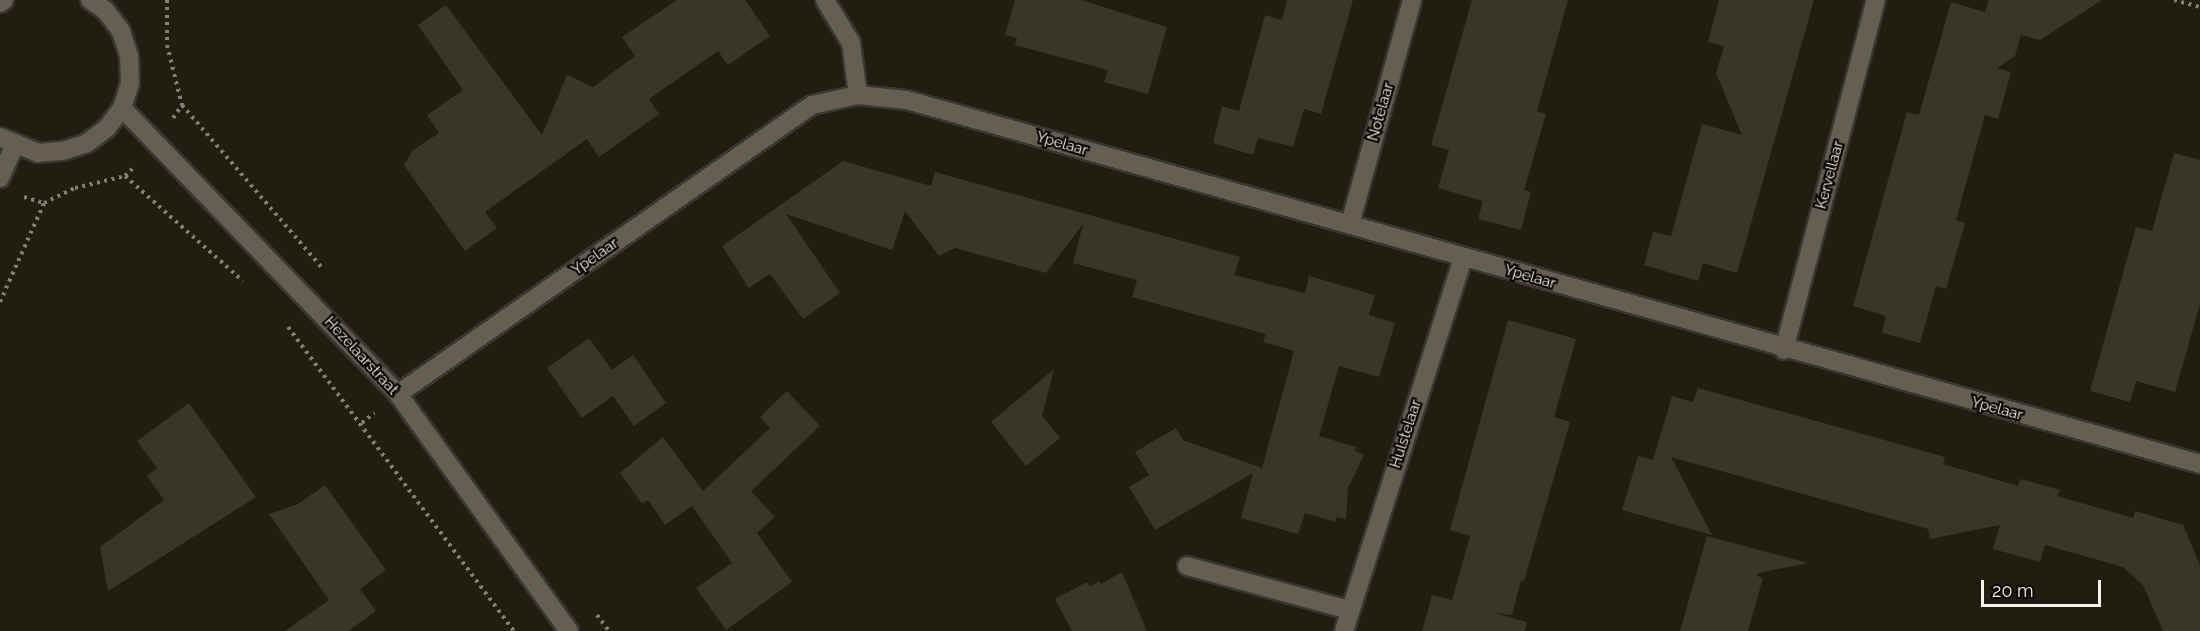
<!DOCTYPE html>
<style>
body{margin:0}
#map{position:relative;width:2200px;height:631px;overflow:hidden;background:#211d11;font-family:Raleway,sans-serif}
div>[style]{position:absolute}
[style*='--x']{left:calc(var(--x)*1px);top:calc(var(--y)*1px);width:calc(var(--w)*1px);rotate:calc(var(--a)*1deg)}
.building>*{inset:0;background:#3a3529}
.path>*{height:4px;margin-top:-2px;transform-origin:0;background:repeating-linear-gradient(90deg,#837f75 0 3px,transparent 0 7.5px)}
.roads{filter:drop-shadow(2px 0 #3a3630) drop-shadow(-2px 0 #3a3630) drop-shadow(0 2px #3a3630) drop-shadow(0 -2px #3a3630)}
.minor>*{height:18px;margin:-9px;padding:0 9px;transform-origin:9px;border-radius:9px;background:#645f52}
span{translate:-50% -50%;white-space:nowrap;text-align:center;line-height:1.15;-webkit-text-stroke:4.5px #090704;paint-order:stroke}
.street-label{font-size:15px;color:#f6f3eb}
.scale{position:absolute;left:1981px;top:580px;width:120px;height:27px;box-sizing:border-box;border:3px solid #f6f3eb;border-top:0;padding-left:8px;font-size:18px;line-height:21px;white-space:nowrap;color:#f6f3eb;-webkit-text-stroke:4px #090704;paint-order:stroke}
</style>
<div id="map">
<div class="building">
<i style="clip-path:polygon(677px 0,745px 0,770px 36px,728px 65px,718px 51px,649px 99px,659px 114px,599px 157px,587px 139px,485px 212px,497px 228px,465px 251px,404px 165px,413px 150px,439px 133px,427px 115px,463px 90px,418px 25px,446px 5px,542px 135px,567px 75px,593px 87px,635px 56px,622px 37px)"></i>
<i style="clip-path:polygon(1015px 0,1081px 0,1167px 27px,1148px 94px,1104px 82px,1108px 70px,1015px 45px,1017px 38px,1005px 35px)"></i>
<i style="clip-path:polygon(1287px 0,1353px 0,1321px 114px,1304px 109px,1293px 147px,1258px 138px,1253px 155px,1213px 143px,1222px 106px,1239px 111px,1265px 15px,1282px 20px)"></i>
<i style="clip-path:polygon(1472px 0,1568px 0,1537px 111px,1546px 114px,1524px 190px,1531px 192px,1521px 230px,1478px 219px,1483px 201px,1438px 188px,1449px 150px,1431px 145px)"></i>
<i style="clip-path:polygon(1719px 0,1814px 0,1737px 273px,1703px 263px,1698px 281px,1644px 265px,1653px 232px,1671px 236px,1702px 124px,1742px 135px,1716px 73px,1724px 46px,1708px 42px)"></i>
<i style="clip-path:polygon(1989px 0,2102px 0,2040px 40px,2021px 35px,2015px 56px,1997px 68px,2011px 72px,1998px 119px,1985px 115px,1956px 220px,1965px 223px,1946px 289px,1936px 286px,1920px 343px,1882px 333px,1886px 316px,1853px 306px,1907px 112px,1919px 115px,1951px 2px,1985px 12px)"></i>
<i style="clip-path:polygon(2174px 153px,2200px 160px,2200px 304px,2175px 392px,2136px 381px,2130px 402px,2090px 391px,2136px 227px,2152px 231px)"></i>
<i style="clip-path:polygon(843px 161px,931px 186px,935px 172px,1240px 257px,1234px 275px,1305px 293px,1309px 276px,1375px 295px,1369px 315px,1395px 323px,1379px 377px,1339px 366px,1319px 436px,1356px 447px,1355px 451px,1364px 455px,1348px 488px,1346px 519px,1337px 517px,1335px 522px,1305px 513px,1298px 534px,1241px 518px,1253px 473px,1155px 530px,1129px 487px,1149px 475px,1135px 452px,1176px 428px,1183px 440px,1262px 468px,1294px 351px,1263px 342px,1266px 334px,1132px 297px,1137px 280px,1073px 263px,1083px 224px,1046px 273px,955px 248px,939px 256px,905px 211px,892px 250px,786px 214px,840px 293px,803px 319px,770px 274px,749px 288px,722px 246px)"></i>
<i style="clip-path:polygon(1508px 320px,1576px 339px,1554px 417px,1570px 422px,1524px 581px,1521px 580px,1512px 615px,1494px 613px,1527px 622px,1525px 631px,1422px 631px,1432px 595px,1452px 600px,1470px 536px,1450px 530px)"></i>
<i style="clip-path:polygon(589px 338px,612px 370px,633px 355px,666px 403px,634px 426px,613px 396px,582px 418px,547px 368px)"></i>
<i style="clip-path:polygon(1054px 369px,1042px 416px,1060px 438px,1026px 466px,991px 422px)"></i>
<i style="clip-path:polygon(1698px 388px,1945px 457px,1943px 464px,2018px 486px,2020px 479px,2060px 490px,2057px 496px,2133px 518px,2135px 511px,2183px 525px,2200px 565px,2200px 631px,2163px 631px,2143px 585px,2123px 567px,2045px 545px,2040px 562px,1993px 549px,2000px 525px,1930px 539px,1928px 529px,1671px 457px,1712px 535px,1622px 510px,1638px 456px,1653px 460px,1672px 396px,1693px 402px)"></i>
<i style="clip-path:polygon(787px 391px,820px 426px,751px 491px,775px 517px,757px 533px,792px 582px,726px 630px,696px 588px,732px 563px,692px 506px,665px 525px,648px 500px,642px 504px,620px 473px,663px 437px,703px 491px,770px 428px,760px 417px)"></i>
<i style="clip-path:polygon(189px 403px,256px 497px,108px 591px,100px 547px,164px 500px,147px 476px,157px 468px,137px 441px)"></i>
<i style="clip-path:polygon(325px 485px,386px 570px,360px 589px,376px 611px,348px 631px,285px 631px,329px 600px,269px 514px,298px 504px)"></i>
<i style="clip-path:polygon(1707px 536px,1808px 563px,1758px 573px,1757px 576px,1763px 578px,1748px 631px,1680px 631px)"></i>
<i style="clip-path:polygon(1122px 572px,1147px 631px,1072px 631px,1055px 599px,1087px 582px,1090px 586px,1100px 581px,1101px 584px)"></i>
</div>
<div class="path">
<i style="--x:167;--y:0;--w:45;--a:90"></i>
<i style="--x:167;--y:45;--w:62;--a:76"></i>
<i style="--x:182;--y:105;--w:215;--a:49.3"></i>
<i style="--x:2174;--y:0;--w:27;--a:15"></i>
<i style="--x:173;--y:118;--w:16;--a:-55"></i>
<i style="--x:125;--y:176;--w:158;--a:41.7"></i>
<i style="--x:24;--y:197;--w:21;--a:17"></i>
<i style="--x:44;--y:203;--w:34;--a:-26"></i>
<i style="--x:75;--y:188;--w:51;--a:-13.5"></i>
<i style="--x:125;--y:176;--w:14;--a:-45"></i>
<i style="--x:0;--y:302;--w:108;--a:-66"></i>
<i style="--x:288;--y:327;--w:379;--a:53.4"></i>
<i style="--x:362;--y:423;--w:16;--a:-40"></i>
<i style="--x:597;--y:615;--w:20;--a:53"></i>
</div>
<div class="roads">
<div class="minor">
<i style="--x:825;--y:0;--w:50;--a:58.8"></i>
<i style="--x:851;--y:43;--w:52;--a:82.3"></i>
<i style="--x:0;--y:3;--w:5;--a:-37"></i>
<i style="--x:122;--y:108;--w:397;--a:46"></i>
<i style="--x:398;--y:394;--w:292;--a:54.2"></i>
<i style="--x:0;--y:137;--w:41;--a:22.8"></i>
<i style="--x:38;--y:153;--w:25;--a:-5"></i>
<i style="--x:63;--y:151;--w:25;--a:-18"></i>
<i style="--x:87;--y:143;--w:25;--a:-37"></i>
<i style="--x:107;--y:128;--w:25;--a:-53"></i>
<i style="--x:122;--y:108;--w:26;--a:-72"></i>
<i style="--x:130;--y:83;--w:27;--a:-92"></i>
<i style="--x:129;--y:56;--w:26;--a:-108"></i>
<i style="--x:121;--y:31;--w:26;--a:-127"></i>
<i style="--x:105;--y:10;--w:18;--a:-146"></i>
<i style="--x:0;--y:178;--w:35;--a:-66"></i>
<i style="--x:1350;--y:224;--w:232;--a:-74.5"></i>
<i style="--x:1784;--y:350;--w:362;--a:-75.3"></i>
<i style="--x:398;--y:394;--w:505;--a:-34.92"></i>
<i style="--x:812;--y:105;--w:47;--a:-12.3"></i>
<i style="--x:858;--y:95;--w:49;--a:5.8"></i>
<i style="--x:907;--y:100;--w:1343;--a:15.72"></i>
<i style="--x:1187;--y:566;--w:168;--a:15.2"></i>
<i style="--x:1344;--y:631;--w:392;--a:-72.3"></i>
</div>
</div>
<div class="street-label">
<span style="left:1381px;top:112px;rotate:-74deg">Notelaar</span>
<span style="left:1062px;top:144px;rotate:16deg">Ypelaar</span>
<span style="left:1830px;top:175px;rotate:-75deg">Kervellaar</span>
<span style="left:595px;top:257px;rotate:-35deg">Ypelaar</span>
<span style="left:1530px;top:277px;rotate:16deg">Ypelaar</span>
<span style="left:361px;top:356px;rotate:47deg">Hezelaarstraat</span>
<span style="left:1997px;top:409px;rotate:15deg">Ypelaar</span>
<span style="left:1406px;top:434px;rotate:-72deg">Hulstelaar</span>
</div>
<div class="scale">20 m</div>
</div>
